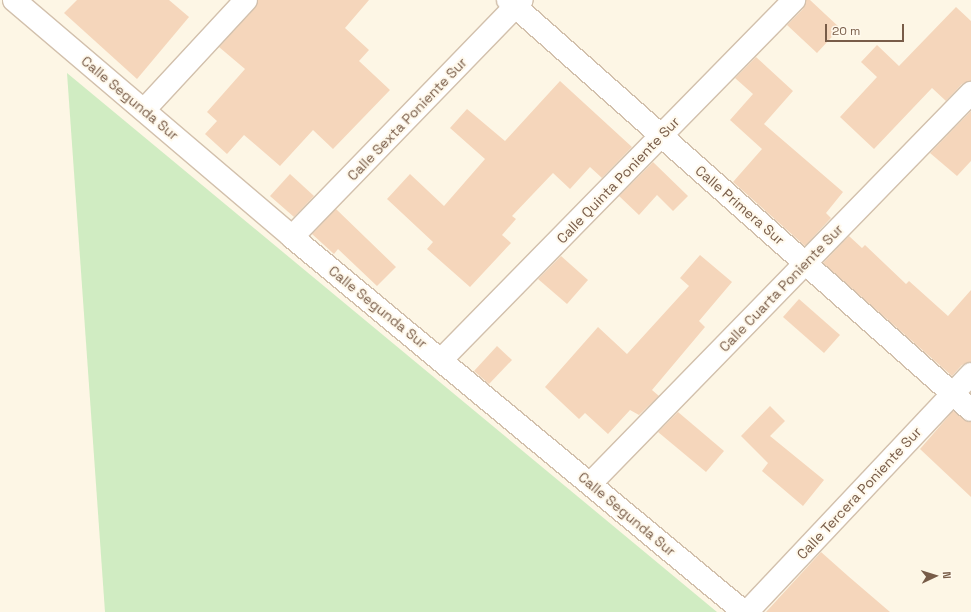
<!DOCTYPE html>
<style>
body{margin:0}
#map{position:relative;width:971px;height:612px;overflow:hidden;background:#fdf6e5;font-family:"Space Grotesk",sans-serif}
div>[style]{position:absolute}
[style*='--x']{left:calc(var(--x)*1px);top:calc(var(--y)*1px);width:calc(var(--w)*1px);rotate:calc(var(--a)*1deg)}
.green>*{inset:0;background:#d0ecc2}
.building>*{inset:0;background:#f5d6bb}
.roads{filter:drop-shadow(1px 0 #d2c0ac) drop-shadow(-1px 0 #d2c0ac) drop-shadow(0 1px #d2c0ac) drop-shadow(0 -1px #d2c0ac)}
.minor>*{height:22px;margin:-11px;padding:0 11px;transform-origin:11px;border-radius:11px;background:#fff}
span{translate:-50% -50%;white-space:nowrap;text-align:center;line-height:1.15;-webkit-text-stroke:4px #fff9ec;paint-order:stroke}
.street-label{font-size:14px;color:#785c48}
.north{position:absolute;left:915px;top:556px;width:40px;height:40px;-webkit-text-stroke:3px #fff9ec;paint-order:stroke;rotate:86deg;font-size:11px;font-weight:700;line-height:16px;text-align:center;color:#785c48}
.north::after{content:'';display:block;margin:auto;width:14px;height:18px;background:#785c48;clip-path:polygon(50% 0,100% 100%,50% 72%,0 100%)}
.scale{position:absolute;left:825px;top:24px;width:79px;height:18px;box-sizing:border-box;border:2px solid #785c48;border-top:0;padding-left:5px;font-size:12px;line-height:14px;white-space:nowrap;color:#785c48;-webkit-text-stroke:3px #fff9ec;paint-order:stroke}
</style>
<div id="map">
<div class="green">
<i style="clip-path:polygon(67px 73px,717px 612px,105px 612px)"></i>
</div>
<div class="building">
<i style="clip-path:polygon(77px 0,169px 0,189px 17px,137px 79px,64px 13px)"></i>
<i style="clip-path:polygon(258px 0,369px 0,345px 28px,369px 50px,359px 61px,390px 90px,333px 149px,313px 130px,280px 166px,244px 135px,227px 154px,205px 134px,217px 121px,207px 112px,245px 69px,219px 47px,255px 8px)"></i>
<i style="clip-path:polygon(806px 0,810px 0,840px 28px,817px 53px,787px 25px,803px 9px)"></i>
<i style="clip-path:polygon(956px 7px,971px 21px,971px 81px,962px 84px,946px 101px,932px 88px,874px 149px,840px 117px,877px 77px,861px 62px,877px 45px,899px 66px)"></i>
<i style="clip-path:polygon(756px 57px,793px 91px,764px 124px,843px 192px,826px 213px,831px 218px,805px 246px,733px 182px,762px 149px,730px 120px,753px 94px,735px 78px)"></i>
<i style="clip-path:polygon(560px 81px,632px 147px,602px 178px,590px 167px,570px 189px,553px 173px,512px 216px,516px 219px,502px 235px,511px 243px,470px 287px,427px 249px,433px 242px,387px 199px,410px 174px,444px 206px,485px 159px,450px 128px,467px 109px,505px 141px)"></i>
<i style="clip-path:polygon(971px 111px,971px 161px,957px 176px,930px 153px)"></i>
<i style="clip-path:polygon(653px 162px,688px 196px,673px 211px,657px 195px,639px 215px,619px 196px)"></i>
<i style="clip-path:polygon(290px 174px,314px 196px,294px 217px,270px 196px)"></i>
<i style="clip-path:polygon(336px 209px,396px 267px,377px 286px,338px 249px,334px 254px,312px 234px)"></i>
<i style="clip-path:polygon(849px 236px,862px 248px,865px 245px,906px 284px,909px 281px,948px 316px,971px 290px,971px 362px,962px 365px,952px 376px,823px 263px)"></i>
<i style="clip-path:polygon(700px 255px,732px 282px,699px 321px,705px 327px,652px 390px,659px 396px,639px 415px,630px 410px,608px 434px,585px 413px,579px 419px,545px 387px,598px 327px,627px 354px,689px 286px,680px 278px)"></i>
<i style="clip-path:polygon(561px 256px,588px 280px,567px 304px,538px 279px)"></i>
<i style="clip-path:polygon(799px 299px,840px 335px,824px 353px,783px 317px)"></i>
<i style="clip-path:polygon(497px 346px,512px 360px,489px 384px,474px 371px)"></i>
<i style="clip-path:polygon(770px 406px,785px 421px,770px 436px,824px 480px,803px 506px,762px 471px,768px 463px,741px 436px)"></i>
<i style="clip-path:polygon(953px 411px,971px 422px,971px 497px,920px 449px)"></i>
<i style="clip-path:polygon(678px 412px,724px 451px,706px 472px,658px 432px)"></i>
<i style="clip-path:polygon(821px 552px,848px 576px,890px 612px,766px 612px)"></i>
</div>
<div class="roads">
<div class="minor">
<i style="--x:14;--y:0;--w:365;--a:40.4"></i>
<i style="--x:292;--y:237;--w:587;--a:39.68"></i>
<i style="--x:508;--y:0;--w:618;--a:41.53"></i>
<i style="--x:144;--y:110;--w:150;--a:-47.2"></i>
<i style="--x:292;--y:237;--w:330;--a:-45.9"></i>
<i style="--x:442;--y:359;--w:503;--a:-45.56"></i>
<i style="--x:591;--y:483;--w:545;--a:-45.74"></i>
<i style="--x:747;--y:612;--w:327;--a:-46.7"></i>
</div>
</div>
<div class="street-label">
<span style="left:130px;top:98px;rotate:40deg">Calle Segunda Sur</span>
<span style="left:407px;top:119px;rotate:-46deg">Calle Sexta Poniente Sur</span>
<span style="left:618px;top:180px;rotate:-46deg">Calle Quinta Poniente Sur</span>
<span style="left:740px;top:205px;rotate:41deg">Calle Primera Sur</span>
<span style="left:781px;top:288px;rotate:-46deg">Calle Cuarta Poniente Sur</span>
<span style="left:378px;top:307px;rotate:39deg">Calle Segunda Sur</span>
<span style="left:859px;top:493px;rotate:-47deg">Calle Tercera Poniente Sur</span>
<span style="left:627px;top:514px;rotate:40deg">Calle Segunda Sur</span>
</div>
<div class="north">N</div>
<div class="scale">20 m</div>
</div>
